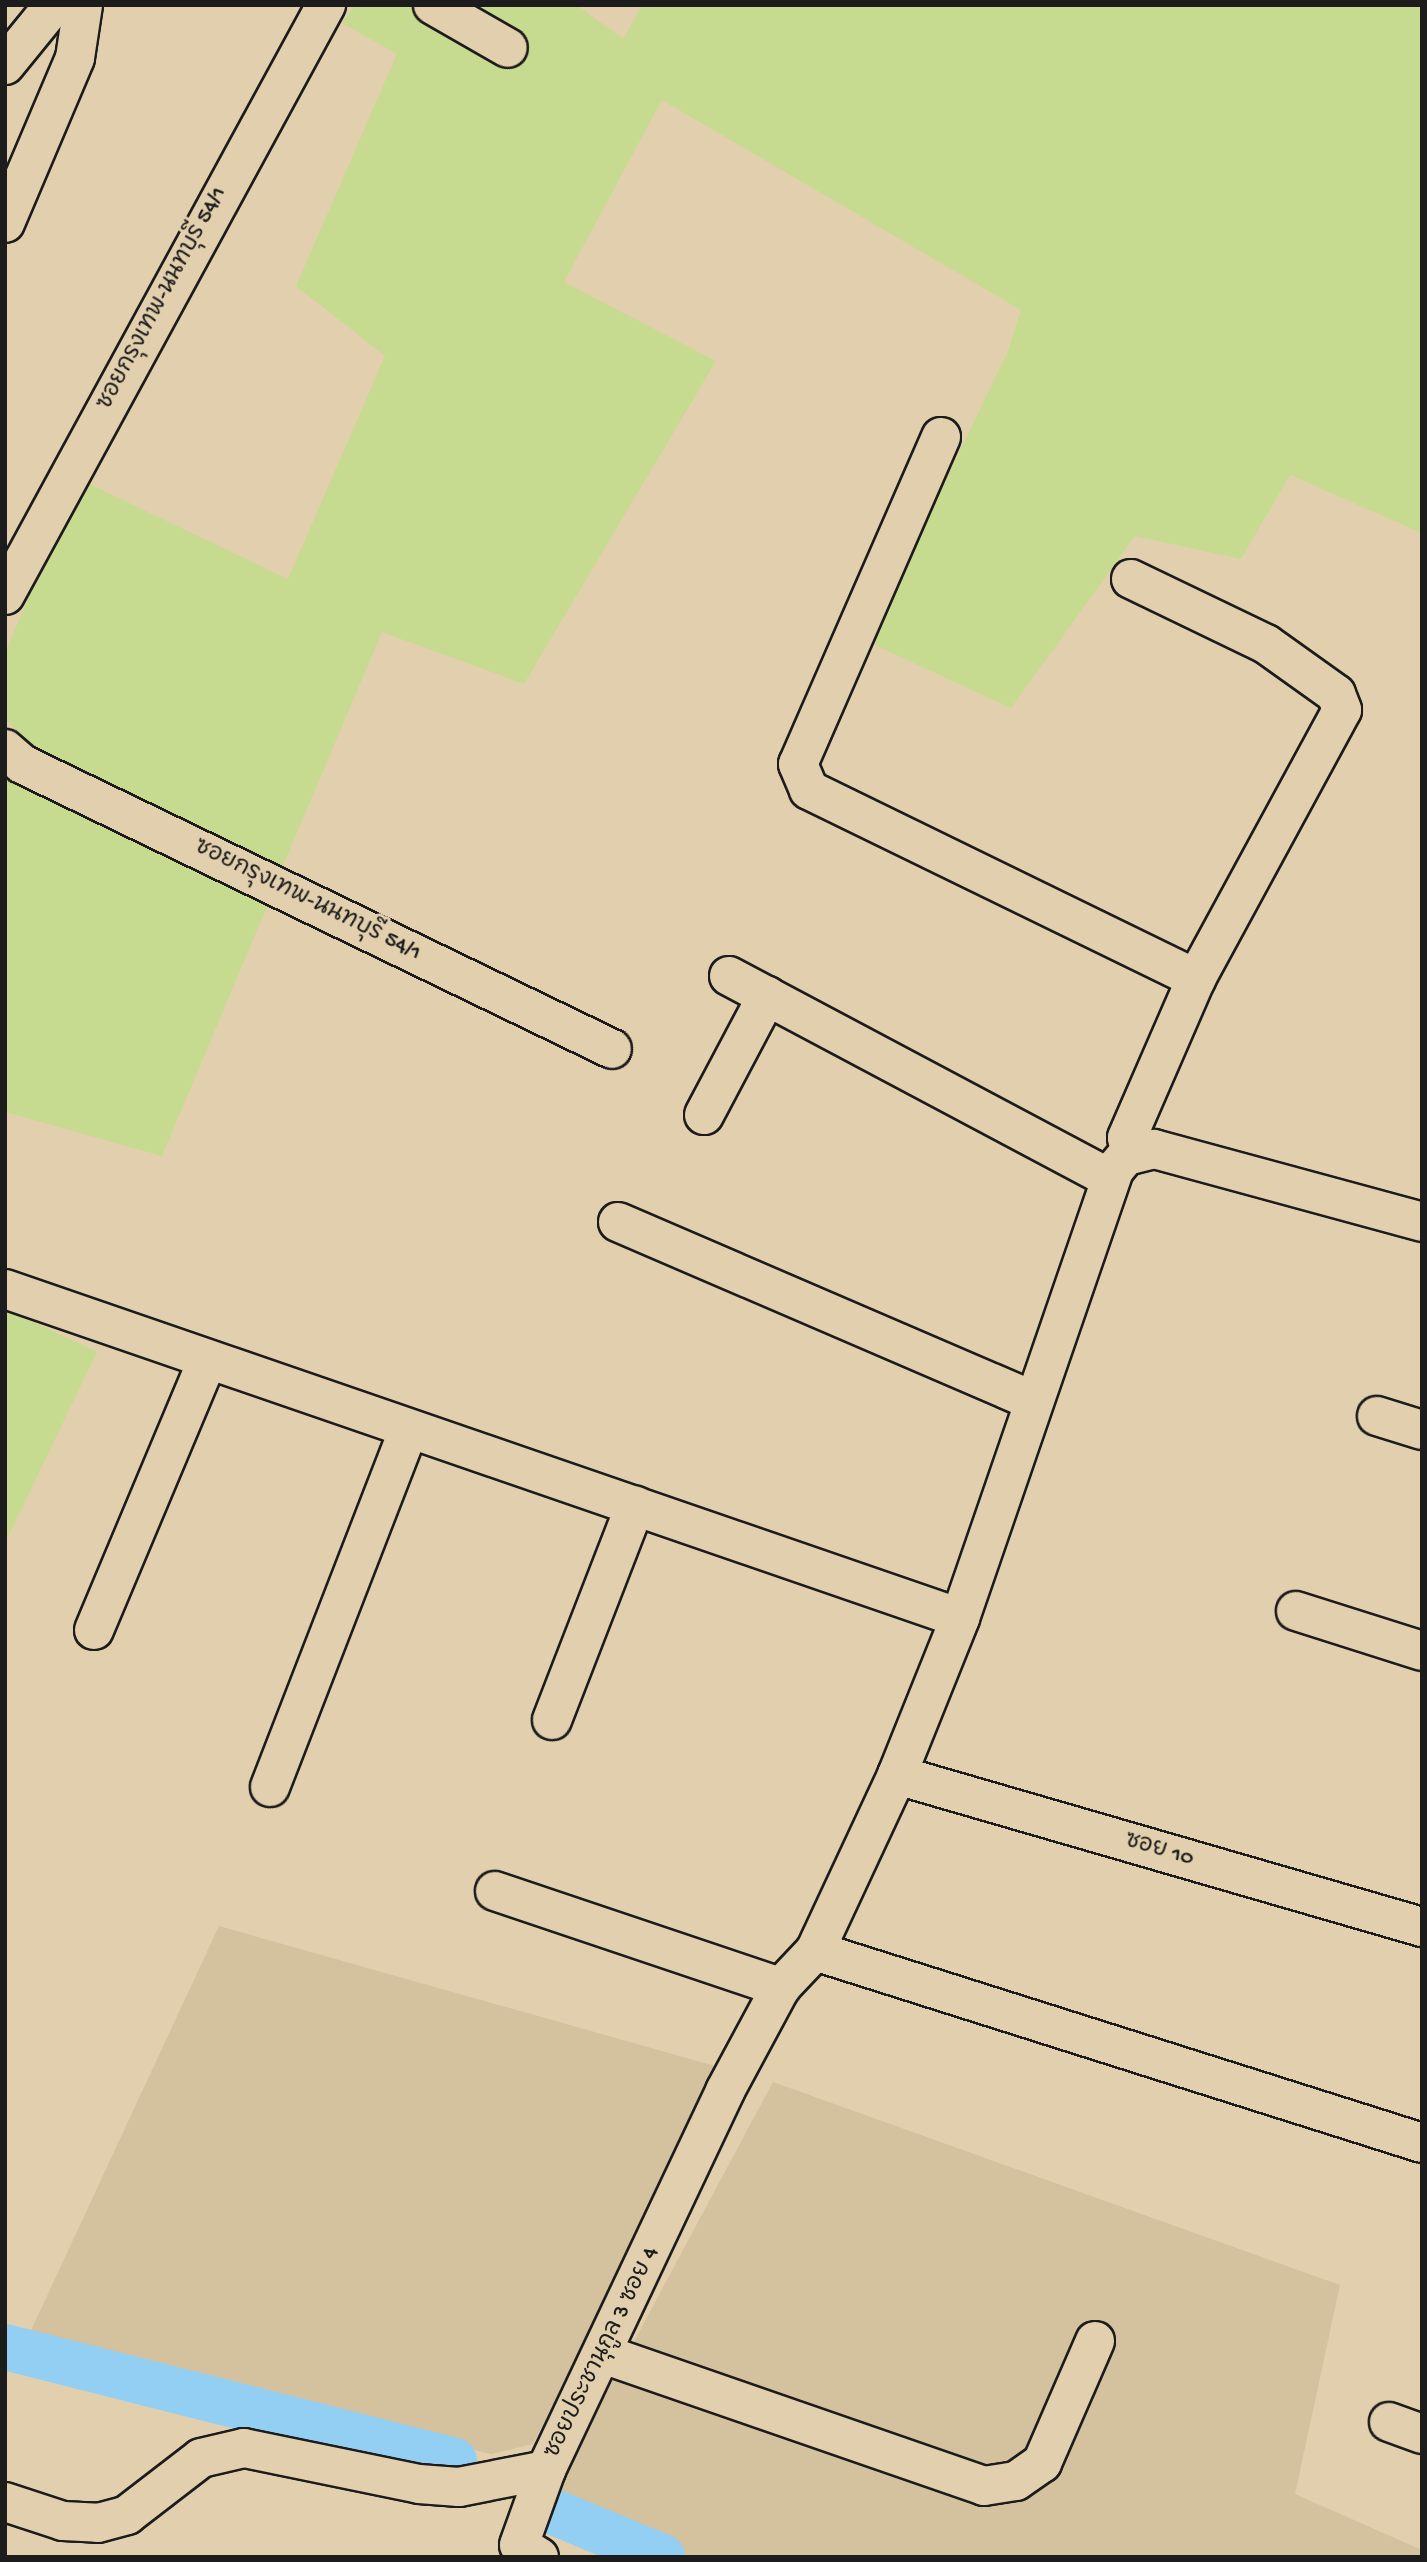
<!DOCTYPE html>
<meta charset="utf-8">
<style>
body{margin:0}
#map{position:relative;width:1427px;height:2562px;overflow:hidden;background:#e2cfad;font-family:"Gochi Hand","Playpen Sans Thai",sans-serif}
div>[style]{position:absolute}
[style*='--x']{left:calc(var(--x)*1px);top:calc(var(--y)*1px);width:calc(var(--w)*1px);rotate:calc(var(--a)*1deg)}
.built>*{inset:0;background:#d4c19d}
.green>*{inset:0;background:#c6db90}
.canal>*{height:46px;margin:-23px;padding:0 23px;transform-origin:23px;border-radius:23px;background:#93cef3}
.roads{filter:drop-shadow(2px 0 #1c1c1c) drop-shadow(-2px 0 #1c1c1c) drop-shadow(0 2px #1c1c1c) drop-shadow(0 -2px #1c1c1c)}
.minor>*{height:38px;margin:-19px;padding:0 19px;transform-origin:19px;border-radius:19px;background:#e2cfad}
span{translate:-50% -50%;white-space:nowrap;text-align:center;line-height:1.15;-webkit-text-stroke:6px #e2cfad;paint-order:stroke}
.street-label{font-size:23px;color:#1c1c1c}
.frame{position:absolute;inset:0;border:7px solid #1c1c1c;pointer-events:none}
</style>
<div id="map">
<div class="built">
<i style="clip-path:polygon(219px 1926px,722px 2068px,533px 2444px,491px 2454px,27px 2339px)"></i>
<i style="clip-path:polygon(773px 2082px,1340px 2285px,1295px 2494px,1422px 2550px,1422px 2557px,683px 2557px,549px 2500px)"></i>
</div>
<div class="green">
<i style="clip-path:polygon(355px 5px,577px 5px,623px 39px,642px 5px,1422px 5px,1422px 533px,1290px 475px,1241px 559px,1135px 536px,1011px 708px,868px 642px,1008px 351px,1021px 310px,662px 100px,564px 282px,716px 361px,524px 684px,382px 632px,282px 868px,44px 759px,5px 718px,5px 653px,79px 479px,288px 579px,385px 356px,296px 286px,397px 54px,342px 23px)"></i>
<i style="clip-path:polygon(5px 768px,269px 902px,162px 1156px,5px 1112px)"></i>
<i style="clip-path:polygon(5px 1308px,97px 1352px,5px 1543px)"></i>
</div>
<div class="canal">
<i style="--x:5;--y:2347;--w:463;--a:14.2"></i>
<i style="--x:556;--y:2513;--w:115;--a:22.5"></i>
</div>
<div class="roads">
<div class="minor">
<i style="--x:433;--y:5;--w:86;--a:29.8"></i>
<i style="--x:5;--y:65;--w:77;--a:-50.8"></i>
<i style="--x:5;--y:223;--w:179;--a:-67"></i>
<i style="--x:75;--y:58;--w:54;--a:-81.4"></i>
<i style="--x:941;--y:437;--w:357;--a:113.6"></i>
<i style="--x:798;--y:764;--w:28;--a:67"></i>
<i style="--x:809;--y:790;--w:431;--a:26"></i>
<i style="--x:1196;--y:979;--w:173;--a:113.5"></i>
<i style="--x:1127;--y:1138;--w:17;--a:73"></i>
<i style="--x:1131;--y:579;--w:150;--a:25.7"></i>
<i style="--x:1266;--y:644;--w:86;--a:35.5"></i>
<i style="--x:1336;--y:694;--w:17;--a:69"></i>
<i style="--x:1342;--y:710;--w:306;--a:118.5"></i>
<i style="--x:5;--y:595;--w:672;--a:-61.45"></i>
<i style="--x:5;--y:749;--w:23;--a:41"></i>
<i style="--x:22;--y:764;--w:655;--a:25.78"></i>
<i style="--x:729;--y:976;--w:432;--a:28"></i>
<i style="--x:704;--y:1115;--w:135;--a:-62.1"></i>
<i style="--x:618;--y:1222;--w:450;--a:23.3"></i>
<i style="--x:5;--y:1289;--w:1010;--a:19.01"></i>
<i style="--x:1377;--y:1416;--w:47;--a:17.3"></i>
<i style="--x:1296;--y:1611;--w:132;--a:17.6"></i>
<i style="--x:94;--y:1630;--w:290;--a:-67.2"></i>
<i style="--x:552;--y:1720;--w:230;--a:-68.8"></i>
<i style="--x:897;--y:1775;--w:547;--a:16.15"></i>
<i style="--x:270;--y:1787;--w:384;--a:-68.8"></i>
<i style="--x:495;--y:1891;--w:302;--a:18.6"></i>
<i style="--x:815;--y:1951;--w:637;--a:17.55"></i>
<i style="--x:606;--y:2355;--w:400;--a:19.1"></i>
<i style="--x:984;--y:2486;--w:32;--a:-9"></i>
<i style="--x:1016;--y:2481;--w:32;--a:-35"></i>
<i style="--x:1042;--y:2463;--w:133;--a:-66.5"></i>
<i style="--x:1389;--y:2422;--w:35;--a:20"></i>
<i style="--x:5;--y:2502;--w:61;--a:18.1"></i>
<i style="--x:63;--y:2521;--w:35;--a:3"></i>
<i style="--x:98;--y:2523;--w:30;--a:-15"></i>
<i style="--x:127;--y:2515;--w:93;--a:-37.6"></i>
<i style="--x:201;--y:2458;--w:44;--a:-13.1"></i>
<i style="--x:244;--y:2448;--w:179;--a:11.6"></i>
<i style="--x:419;--y:2484;--w:40;--a:4.3"></i>
<i style="--x:459;--y:2487;--w:89;--a:-11.1"></i>
<i style="--x:546;--y:2470;--w:419;--a:-64.7"></i>
<i style="--x:725;--y:2091;--w:118;--a:-61.7"></i>
<i style="--x:781;--y:1987;--w:50;--a:-46.6"></i>
<i style="--x:815;--y:1951;--w:194;--a:-65"></i>
<i style="--x:897;--y:1775;--w:169;--a:-68.1"></i>
<i style="--x:960;--y:1618;--w:475;--a:-71"></i>
<i style="--x:1115;--y:1169;--w:17;--a:-50"></i>
<i style="--x:1126;--y:1156;--w:29;--a:-14"></i>
<i style="--x:1154;--y:1149;--w:278;--a:15.2"></i>
<i style="--x:539;--y:2557;--w:23;--a:-149"></i>
<i style="--x:519;--y:2545;--w:80;--a:-70.2"></i>
</div>
</div>
<div class="street-label">
<span style="left:163px;top:299px;rotate:-62deg">ซอยกรุงเทพ-นนทบุรี 54/1</span>
<span style="left:307px;top:901px;rotate:26deg">ซอยกรุงเทพ-นนทบุรี 54/1</span>
<span style="left:1159px;top:1851px;rotate:16deg">ซอย 10</span>
<span style="left:603px;top:2353px;rotate:-64deg">ซอยประชานุกูล 3 ซอย 4</span>
</div>
<div class="frame"></div>
</div>
